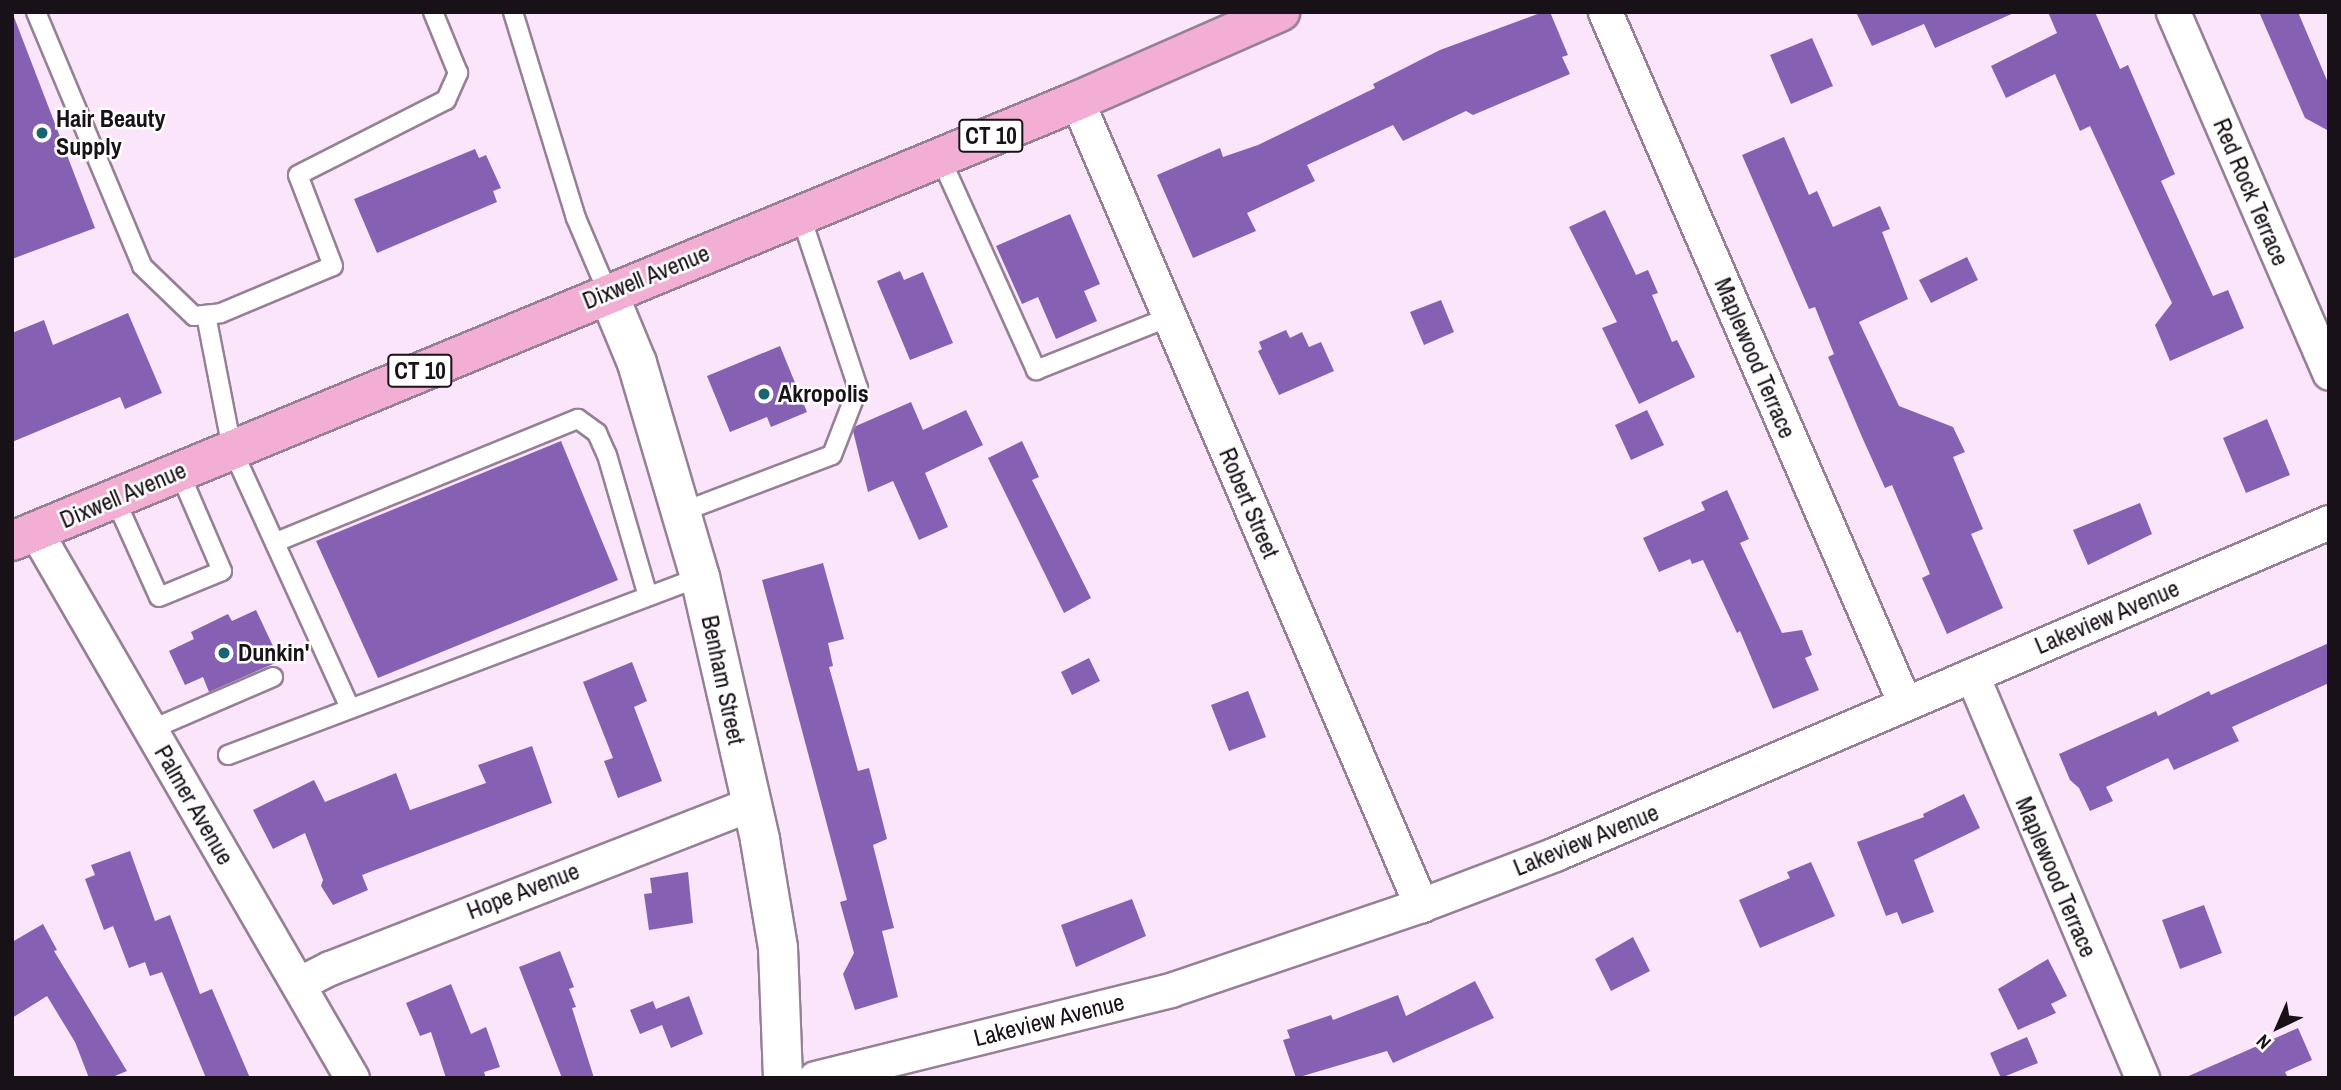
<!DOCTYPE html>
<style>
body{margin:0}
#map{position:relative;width:2341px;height:1090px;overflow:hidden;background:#fbe5fb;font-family:"Archivo Narrow",sans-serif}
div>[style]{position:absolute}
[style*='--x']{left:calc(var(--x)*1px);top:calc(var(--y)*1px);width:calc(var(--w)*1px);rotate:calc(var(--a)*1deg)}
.building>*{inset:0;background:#8661b3}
.roads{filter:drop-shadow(2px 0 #958095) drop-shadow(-2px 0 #958095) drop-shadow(0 2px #958095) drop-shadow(0 -2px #958095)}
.lane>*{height:18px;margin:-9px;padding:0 9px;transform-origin:9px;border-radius:9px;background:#fff}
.street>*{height:33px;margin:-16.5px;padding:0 16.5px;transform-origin:16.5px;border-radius:16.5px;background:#fff}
.secondary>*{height:38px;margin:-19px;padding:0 19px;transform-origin:19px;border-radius:19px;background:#fff}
.primary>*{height:38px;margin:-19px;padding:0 19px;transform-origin:19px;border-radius:19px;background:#f2afd3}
.dots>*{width:19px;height:19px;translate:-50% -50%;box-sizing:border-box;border:4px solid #fff;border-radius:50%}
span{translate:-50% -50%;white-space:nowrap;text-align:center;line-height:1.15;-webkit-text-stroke:5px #fff;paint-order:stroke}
.shield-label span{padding:2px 5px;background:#fff;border:2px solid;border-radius:5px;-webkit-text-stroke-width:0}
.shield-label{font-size:23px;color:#181118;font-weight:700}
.poi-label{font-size:24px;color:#181118;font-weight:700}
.left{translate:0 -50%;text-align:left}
.street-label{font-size:24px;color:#181118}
.frame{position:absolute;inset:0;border:14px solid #181118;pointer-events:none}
.north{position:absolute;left:2243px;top:992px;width:70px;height:70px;-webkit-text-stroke:5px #fff;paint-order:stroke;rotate:224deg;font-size:19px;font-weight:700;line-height:28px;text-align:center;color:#181118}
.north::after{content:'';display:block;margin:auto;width:24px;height:32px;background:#181118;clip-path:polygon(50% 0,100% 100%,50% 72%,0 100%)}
</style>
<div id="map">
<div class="building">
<i style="clip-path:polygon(1543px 12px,1550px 12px,1568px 55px,1562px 57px,1570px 74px,1473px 115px,1466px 111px,1403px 141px,1393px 125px,1307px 165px,1315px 181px,1247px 213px,1256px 231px,1193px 258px,1157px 175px,1220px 148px,1223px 157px,1258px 145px,1375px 88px,1373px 84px,1440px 50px)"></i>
<i style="clip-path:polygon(1856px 12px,2016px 12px,1935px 48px,1924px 24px,1872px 46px)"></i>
<i style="clip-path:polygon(2048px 12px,2095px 12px,2120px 69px,2128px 65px,2175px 174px,2161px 181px,2213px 296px,2228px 290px,2244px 328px,2170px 361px,2155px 325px,2172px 303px,2090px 126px,2080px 131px,2055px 74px,2006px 98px,1991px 66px,2057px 33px)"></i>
<i style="clip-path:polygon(2259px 12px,2298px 12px,2329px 85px,2329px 131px,2305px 118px)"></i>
<i style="clip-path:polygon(14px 17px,95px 228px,12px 259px,12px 18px)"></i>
<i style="clip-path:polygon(1812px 38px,1833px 86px,1791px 104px,1770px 55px)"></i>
<i style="clip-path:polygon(1784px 137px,1809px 195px,1817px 191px,1833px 227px,1880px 206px,1890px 229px,1882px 232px,1908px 299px,1859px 322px,1899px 406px,1953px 427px,1965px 452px,1953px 457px,1983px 529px,1971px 534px,2003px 608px,1947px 634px,1922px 578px,1930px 574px,1892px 485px,1885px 488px,1862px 437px,1828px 357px,1834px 354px,1815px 307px,1809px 309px,1742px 155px)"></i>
<i style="clip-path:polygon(475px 149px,479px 158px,486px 155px,501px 188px,493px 191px,497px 202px,377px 253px,354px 199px)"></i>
<i style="clip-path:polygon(1605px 210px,1636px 275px,1648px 270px,1658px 293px,1652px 295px,1672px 342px,1677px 340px,1695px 377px,1639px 404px,1602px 328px,1617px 322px,1569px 227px)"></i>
<i style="clip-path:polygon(1070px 214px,1100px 284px,1084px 291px,1097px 321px,1056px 339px,1038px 297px,1022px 304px,996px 246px)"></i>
<i style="clip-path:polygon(1967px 257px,1978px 280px,1931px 303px,1919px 280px)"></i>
<i style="clip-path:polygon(900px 271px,904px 280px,923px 272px,953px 343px,910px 360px,877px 281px)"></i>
<i style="clip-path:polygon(1441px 300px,1454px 332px,1424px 345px,1410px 312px)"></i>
<i style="clip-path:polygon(128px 313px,162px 393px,125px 409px,120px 397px,12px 442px,12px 333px,44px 320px,53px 345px)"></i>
<i style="clip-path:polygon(1286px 330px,1290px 338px,1302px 332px,1309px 347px,1321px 342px,1334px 371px,1279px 395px,1258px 351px,1262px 349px,1259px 342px)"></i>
<i style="clip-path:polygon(780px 346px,807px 412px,771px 427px,767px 417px,730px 432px,707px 376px)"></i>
<i style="clip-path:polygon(911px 402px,923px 430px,966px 410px,983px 445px,925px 473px,948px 527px,919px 540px,893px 481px,868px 492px,853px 431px,856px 426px)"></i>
<i style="clip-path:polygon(1647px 410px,1664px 445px,1631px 460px,1615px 425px)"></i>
<i style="clip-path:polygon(2267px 419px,2290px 475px,2246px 493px,2223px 438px)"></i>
<i style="clip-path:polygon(561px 441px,618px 580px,378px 678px,316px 541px)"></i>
<i style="clip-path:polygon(1022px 441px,1039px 477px,1032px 480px,1091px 598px,1064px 613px,988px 458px)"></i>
<i style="clip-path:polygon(1727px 490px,1749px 539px,1740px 543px,1782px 633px,1802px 630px,1812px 655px,1805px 658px,1819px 690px,1773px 709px,1740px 631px,1737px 633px,1703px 560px,1692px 564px,1690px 559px,1659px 572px,1643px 538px,1705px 510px,1701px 502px)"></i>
<i style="clip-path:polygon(2140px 503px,2152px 534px,2088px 565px,2073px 530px)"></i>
<i style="clip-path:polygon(823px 563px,844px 639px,828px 643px,833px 666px,829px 667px,858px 771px,869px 768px,887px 839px,873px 845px,894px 928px,882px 931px,898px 997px,855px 1010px,843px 974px,854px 953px,840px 902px,847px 900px,762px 580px)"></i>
<i style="clip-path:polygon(256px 610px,280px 661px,209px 692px,203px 677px,185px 685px,169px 651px,194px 639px,191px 632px,228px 614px,232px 621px)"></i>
<i style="clip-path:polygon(2329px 643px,2329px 683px,2232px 727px,2239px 741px,2174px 770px,2168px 758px,2106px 787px,2113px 801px,2090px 811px,2079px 788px,2070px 780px,2059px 754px,2156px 711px,2158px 716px,2209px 691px,2211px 695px)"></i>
<i style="clip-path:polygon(1089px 658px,1100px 681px,1072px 695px,1061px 672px)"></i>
<i style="clip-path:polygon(632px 662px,647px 701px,634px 707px,662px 781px,618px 798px,604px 761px,613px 758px,583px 682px)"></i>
<i style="clip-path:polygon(1248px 691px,1266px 737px,1229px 751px,1211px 705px)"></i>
<i style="clip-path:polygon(532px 746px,552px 803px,362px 875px,368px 890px,333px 905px,321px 886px,323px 880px,305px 833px,273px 849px,253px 810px,314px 780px,325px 802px,396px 773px,410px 810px,486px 783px,478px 765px)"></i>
<i style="clip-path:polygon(1964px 794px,1980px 828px,1914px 860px,1934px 912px,1902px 924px,1897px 912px,1886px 916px,1857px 842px,1924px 817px,1923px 814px)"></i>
<i style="clip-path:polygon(130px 851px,155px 921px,170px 915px,200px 994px,212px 989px,250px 1078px,206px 1078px,162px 972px,150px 976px,145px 962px,129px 968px,113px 926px,104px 930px,85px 879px,95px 875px,91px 865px)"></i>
<i style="clip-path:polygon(1811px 862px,1835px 916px,1760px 948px,1739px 900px,1790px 878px,1787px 872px)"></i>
<i style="clip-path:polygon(688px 872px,693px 923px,649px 930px,644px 894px,652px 893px,650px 878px)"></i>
<i style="clip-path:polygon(1132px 899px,1146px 936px,1076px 967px,1061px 925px)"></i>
<i style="clip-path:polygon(2204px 905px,2222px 953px,2180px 969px,2162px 920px)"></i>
<i style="clip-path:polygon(43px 924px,57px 950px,54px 951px,127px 1071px,110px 1078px,89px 1078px,75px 1042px,47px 996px,12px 1018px,12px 942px)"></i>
<i style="clip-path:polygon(1633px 937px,1650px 971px,1611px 991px,1595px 959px)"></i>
<i style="clip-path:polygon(560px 951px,574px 987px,569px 989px,576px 1007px,572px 1008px,594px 1078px,562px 1078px,519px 967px)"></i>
<i style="clip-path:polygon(2048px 959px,2067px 996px,2051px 1004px,2056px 1013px,2018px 1030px,1998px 989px)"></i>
<i style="clip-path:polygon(1475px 981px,1494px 1018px,1393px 1063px,1387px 1051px,1296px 1078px,1283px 1040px,1290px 1038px,1287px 1030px,1331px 1015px,1333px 1020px,1398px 995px,1406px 1016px)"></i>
<i style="clip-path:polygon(451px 984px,471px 1034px,486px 1027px,500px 1067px,484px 1072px,486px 1078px,446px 1078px,431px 1032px,420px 1036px,406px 1003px)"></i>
<i style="clip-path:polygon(689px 996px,703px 1034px,671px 1048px,662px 1025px,640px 1034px,630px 1010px,653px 1001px,656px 1009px)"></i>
<i style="clip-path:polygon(2298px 1028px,2312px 1060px,2285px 1072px,2288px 1078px,2184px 1078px)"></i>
<i style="clip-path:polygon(2027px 1037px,2038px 1063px,2001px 1078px,1990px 1053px)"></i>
</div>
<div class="roads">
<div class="lane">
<i style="--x:36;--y:12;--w:275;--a:67.3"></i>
<i style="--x:142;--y:266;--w:72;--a:43.9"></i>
<i style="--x:194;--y:316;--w:27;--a:-6"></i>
<i style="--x:221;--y:313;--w:121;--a:-22.8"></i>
<i style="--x:333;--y:266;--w:97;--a:-111"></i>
<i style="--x:298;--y:175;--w:166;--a:-26.9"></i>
<i style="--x:446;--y:100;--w:30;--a:-66"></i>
<i style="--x:458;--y:73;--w:66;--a:-112.3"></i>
<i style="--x:513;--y:12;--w:215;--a:73"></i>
<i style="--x:576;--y:218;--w:82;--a:66.9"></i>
<i style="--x:940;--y:157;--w:234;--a:65.7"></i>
<i style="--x:1036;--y:370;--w:143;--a:-21.7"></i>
<i style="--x:206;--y:315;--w:136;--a:79"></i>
<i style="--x:232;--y:449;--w:285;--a:65.5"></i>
<i style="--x:115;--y:499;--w:107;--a:65.8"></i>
<i style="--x:159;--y:597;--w:68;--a:-22.4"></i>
<i style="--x:222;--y:571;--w:109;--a:-113.3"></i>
<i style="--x:682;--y:512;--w:160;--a:-20.8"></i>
<i style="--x:832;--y:455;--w:72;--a:-68.8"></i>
<i style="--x:858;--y:388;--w:183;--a:-108.4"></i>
<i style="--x:276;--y:542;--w:326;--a:-22.2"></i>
<i style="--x:578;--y:419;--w:24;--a:36"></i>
<i style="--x:597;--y:433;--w:24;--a:66"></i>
<i style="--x:607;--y:455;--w:147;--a:73.8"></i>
<i style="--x:150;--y:730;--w:134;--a:-23.3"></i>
<i style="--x:228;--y:755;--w:504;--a:-20.66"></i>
</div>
<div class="street">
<i style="--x:1605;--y:12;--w:754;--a:66.56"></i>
<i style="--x:2173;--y:12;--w:393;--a:66.6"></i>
<i style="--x:1077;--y:101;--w:875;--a:66.84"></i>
<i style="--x:36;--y:532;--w:631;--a:59.94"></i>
<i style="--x:1972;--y:675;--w:437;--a:67.1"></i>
<i style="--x:298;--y:984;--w:36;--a:-27"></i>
<i style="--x:330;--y:968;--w:452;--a:-21.3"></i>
<i style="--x:815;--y:1078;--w:366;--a:-13.9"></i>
<i style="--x:1170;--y:990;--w:265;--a:-18.7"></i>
<i style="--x:1421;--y:905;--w:143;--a:-20.8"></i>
<i style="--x:1555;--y:854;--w:842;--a:-23.22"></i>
</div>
<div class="secondary">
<i style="--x:608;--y:293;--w:76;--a:67.5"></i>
<i style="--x:637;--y:363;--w:223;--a:73.6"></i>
<i style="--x:700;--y:577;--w:270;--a:77.1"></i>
<i style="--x:760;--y:840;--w:109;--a:80.5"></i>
<i style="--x:778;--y:948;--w:130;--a:87.8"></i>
</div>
<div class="primary">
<i style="--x:12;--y:541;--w:1152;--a:-22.45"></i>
<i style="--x:1077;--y:101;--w:222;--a:-23.7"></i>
</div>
</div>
<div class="dots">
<i style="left:42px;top:133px;background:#1a6470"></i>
<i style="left:764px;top:394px;background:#1a6470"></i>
<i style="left:224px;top:653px;background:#1a6470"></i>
</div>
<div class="shield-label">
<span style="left:991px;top:136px">CT 10</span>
<span style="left:420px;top:371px">CT 10</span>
</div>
<div class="poi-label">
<span class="left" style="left:56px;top:133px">Hair Beauty<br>Supply</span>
<span class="left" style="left:778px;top:394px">Akropolis</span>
<span class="left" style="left:238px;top:653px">Dunkin'</span>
</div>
<div class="street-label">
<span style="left:2251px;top:192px;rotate:67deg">Red Rock Terrace</span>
<span style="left:646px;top:277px;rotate:-22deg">Dixwell Avenue</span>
<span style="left:1755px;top:358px;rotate:67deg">Maplewood Terrace</span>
<span style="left:123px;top:495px;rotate:-23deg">Dixwell Avenue</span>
<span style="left:1249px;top:503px;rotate:67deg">Robert Street</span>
<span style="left:2107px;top:617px;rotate:-23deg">Lakeview Avenue</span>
<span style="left:723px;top:680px;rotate:78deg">Benham Street</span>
<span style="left:194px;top:805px;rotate:60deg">Palmer Avenue</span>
<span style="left:1586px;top:840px;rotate:-22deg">Lakeview Avenue</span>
<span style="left:2056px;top:877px;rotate:67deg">Maplewood Terrace</span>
<span style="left:523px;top:891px;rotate:-21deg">Hope Avenue</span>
<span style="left:1049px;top:1020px;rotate:-14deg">Lakeview Avenue</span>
</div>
<div class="frame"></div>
<div class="north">N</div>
</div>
